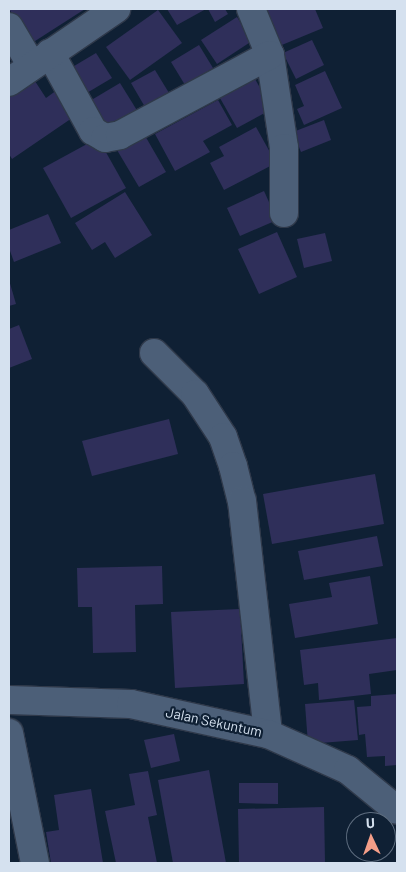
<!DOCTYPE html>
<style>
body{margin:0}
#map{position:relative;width:406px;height:872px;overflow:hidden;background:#0f2034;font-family:Barlow,sans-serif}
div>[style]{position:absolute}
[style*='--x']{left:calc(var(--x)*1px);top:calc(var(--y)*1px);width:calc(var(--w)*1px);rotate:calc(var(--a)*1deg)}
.building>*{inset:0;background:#2f2f5a}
.roads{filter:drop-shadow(1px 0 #2f394a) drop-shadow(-1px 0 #2f394a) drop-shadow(0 1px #2f394a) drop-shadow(0 -1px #2f394a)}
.minor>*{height:28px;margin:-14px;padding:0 14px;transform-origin:14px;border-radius:14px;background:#4c5f78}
span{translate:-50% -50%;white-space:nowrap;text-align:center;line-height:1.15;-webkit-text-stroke:4.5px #0f2034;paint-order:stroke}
.street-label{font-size:14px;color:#d5e1ef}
.frame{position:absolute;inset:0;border:10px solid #d5e1ef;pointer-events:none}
.north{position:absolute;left:346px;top:812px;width:50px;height:50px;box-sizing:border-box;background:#0f2034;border:1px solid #5e6d7f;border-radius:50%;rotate:357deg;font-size:14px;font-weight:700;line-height:20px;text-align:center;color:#d5e1ef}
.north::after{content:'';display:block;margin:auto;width:18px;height:22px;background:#f49e88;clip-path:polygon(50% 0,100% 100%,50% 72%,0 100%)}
</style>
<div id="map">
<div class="building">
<i style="clip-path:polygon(9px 9px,85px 9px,32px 43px)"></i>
<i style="clip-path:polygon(167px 9px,206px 9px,177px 25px)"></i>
<i style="clip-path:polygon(208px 9px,225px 9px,228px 14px,215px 22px)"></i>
<i style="clip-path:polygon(261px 9px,315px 9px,323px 28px,277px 47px)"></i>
<i style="clip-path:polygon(158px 10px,182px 43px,130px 80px,106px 47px)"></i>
<i style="clip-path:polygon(237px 17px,252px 41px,217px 64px,201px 40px)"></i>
<i style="clip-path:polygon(312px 40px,324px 65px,296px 79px,283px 53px)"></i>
<i style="clip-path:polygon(199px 45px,213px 68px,185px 85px,171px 62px)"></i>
<i style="clip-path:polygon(96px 53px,112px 78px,80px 97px,64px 72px)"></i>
<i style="clip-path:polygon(155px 70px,169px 93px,145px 107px,131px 83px)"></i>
<i style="clip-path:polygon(325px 71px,342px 108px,304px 125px,297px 109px,304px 106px,295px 85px)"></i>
<i style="clip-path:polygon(33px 78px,46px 98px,57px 90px,75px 116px,12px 159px,9px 154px,9px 95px)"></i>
<i style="clip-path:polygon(255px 79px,272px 109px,237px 128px,220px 98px)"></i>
<i style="clip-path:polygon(120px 83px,138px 112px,105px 132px,88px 102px)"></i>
<i style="clip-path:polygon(218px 100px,232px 125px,203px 141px,210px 152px,175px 171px,155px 134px)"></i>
<i style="clip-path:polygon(324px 120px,331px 140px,301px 152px,293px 132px)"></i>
<i style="clip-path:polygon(256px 127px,276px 163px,224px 190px,210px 163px,224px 156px,219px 147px)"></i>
<i style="clip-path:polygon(144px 134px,166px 172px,139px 187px,117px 150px)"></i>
<i style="clip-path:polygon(98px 138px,126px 188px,71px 218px,43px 168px)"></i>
<i style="clip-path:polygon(264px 191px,277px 220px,240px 236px,227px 208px)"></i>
<i style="clip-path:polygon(125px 192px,152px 235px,115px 258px,105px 242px,92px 250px,75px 223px)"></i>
<i style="clip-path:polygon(48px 214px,61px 243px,14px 262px,9px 248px,9px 230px)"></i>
<i style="clip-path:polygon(277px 232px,297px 277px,259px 294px,238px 249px)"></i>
<i style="clip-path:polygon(325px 233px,332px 261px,304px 268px,297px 239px)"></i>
<i style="clip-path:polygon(9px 280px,16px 304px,9px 306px)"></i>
<i style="clip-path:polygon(19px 325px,32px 359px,9px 368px,9px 329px)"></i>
<i style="clip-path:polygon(169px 419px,178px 454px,92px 476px,82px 441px)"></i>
<i style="clip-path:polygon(375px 474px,384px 524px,272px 544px,263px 494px)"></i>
<i style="clip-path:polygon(377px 536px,383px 566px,304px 580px,298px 551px)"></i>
<i style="clip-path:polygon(162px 566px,163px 604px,135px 605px,136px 652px,93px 653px,92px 607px,78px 607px,77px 568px)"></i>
<i style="clip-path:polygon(370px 576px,378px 624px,295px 638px,289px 604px,332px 597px,329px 583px)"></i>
<i style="clip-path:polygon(240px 609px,244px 684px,175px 688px,171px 612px)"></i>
<i style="clip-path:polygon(397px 638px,397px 670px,369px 674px,371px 694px,319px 700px,318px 683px,304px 685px,300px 650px)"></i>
<i style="clip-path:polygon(397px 694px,397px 765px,385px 766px,385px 756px,367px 757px,365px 734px,359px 735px,357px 707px,371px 706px,371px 696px)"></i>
<i style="clip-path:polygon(354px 700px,358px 740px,308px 744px,305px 704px)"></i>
<i style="clip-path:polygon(174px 734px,180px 761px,151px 768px,144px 740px)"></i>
<i style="clip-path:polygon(209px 770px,226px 863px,173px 863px,158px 780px)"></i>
<i style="clip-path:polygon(148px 771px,157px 815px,148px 817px,157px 863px,116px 863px,105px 811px,135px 805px,129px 774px)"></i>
<i style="clip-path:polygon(239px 783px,278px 783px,278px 804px,239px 803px)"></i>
<i style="clip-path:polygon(91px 789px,103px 863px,51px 863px,46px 832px,59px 830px,54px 795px)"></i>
<i style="clip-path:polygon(324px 807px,325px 863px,239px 863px,238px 809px)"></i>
</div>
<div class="roads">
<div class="minor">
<i style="--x:251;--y:9;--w:50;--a:67.6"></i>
<i style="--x:270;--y:55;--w:94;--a:81.4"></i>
<i style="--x:284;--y:148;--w:65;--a:90"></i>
<i style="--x:9;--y:27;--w:45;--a:59.5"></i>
<i style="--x:50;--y:53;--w:89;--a:61.1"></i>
<i style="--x:93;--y:131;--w:14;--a:30"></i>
<i style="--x:105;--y:138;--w:15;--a:-11"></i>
<i style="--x:120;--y:135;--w:170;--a:-28.1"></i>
<i style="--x:9;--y:82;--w:130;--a:-34.3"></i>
<i style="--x:154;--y:353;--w:58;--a:45"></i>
<i style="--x:195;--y:394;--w:51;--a:56.9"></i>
<i style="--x:223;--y:437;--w:31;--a:71"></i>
<i style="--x:233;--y:466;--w:36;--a:76"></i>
<i style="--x:242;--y:501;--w:234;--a:83.6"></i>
<i style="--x:9;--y:700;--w:122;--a:1.9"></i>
<i style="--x:131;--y:704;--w:140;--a:12.4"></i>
<i style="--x:268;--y:734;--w:88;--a:24.2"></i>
<i style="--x:348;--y:770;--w:63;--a:39.2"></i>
<i style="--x:9;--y:733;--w:133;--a:78.7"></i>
</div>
</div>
<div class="street-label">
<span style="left:214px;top:722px;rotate:12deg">Jalan Sekuntum</span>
</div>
<div class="frame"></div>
<div class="north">U</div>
</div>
